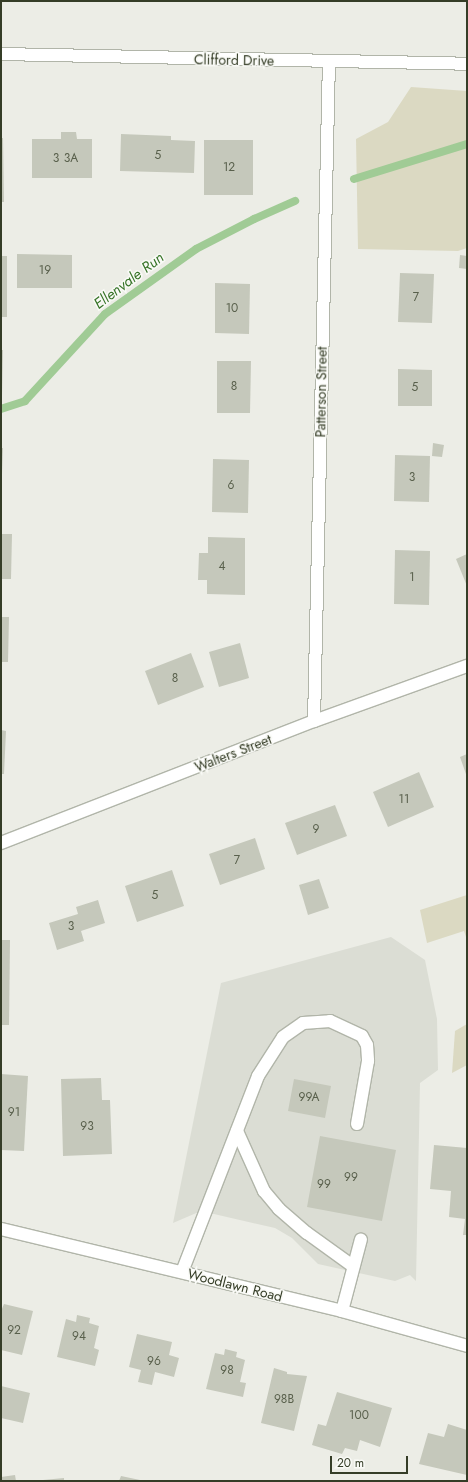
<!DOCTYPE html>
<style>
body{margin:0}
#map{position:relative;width:468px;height:1482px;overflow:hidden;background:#ecede6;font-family:Jost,sans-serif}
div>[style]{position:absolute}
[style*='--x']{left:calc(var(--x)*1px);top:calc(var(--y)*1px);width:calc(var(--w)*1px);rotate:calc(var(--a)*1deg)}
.built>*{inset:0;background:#dbddd4}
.green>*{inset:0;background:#dbd9c2}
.stream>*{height:8px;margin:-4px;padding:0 4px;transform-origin:4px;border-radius:4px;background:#a0cb95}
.building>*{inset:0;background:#c5c8bb}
.roads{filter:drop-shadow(1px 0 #b1b5a9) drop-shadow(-1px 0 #b1b5a9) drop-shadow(0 1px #b1b5a9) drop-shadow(0 -1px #b1b5a9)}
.minor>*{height:12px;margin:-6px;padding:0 6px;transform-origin:6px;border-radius:6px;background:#fff}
span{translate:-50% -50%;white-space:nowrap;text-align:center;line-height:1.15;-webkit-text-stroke:3px #f9faf6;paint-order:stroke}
.number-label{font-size:12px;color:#59604c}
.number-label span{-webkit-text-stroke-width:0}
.street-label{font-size:14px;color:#353d27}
.water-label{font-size:15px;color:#367327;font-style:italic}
.frame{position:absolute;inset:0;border:2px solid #353d27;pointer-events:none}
.scale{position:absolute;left:330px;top:1456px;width:78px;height:18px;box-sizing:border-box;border:2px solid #353d27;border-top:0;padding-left:5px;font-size:12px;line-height:14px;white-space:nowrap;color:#353d27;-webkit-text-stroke:3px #f9faf6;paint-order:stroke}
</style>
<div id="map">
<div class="built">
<i style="clip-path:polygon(391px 937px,425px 960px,437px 1019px,438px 1070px,420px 1083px,416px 1281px,410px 1275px,395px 1281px,318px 1264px,292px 1238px,275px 1228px,201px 1211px,173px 1223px,221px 983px)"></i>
</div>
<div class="green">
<i style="clip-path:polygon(411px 87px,467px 91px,467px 248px,458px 251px,358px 249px,356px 139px,388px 122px)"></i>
<i style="clip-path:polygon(467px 895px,467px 940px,464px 931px,427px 943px,420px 910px)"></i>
<i style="clip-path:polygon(467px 1024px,467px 1065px,452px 1073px,455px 1031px)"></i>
</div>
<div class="stream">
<i style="--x:354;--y:179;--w:118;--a:-17.2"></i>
<i style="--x:1;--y:409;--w:25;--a:-18"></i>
<i style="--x:25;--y:401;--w:118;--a:-47.4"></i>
<i style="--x:105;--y:314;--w:112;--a:-35.5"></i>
<i style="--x:196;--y:249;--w:65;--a:-27.3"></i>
<i style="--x:254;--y:219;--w:45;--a:-23.7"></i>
</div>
<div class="building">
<i style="clip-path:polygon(61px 132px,76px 132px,77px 139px,92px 139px,92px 178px,32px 178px,32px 139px,61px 139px)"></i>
<i style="clip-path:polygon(121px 134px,171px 136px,171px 140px,195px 141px,194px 173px,120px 171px)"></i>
<i style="clip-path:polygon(1px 138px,3px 138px,4px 202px,1px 202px)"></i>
<i style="clip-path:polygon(204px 140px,253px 140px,253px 195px,204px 195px)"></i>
<i style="clip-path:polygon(17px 254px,72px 255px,72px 288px,17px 288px)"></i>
<i style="clip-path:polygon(460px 255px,467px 256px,467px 269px,459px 268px)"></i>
<i style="clip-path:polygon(1px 256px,7px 256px,7px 317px,1px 317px)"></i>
<i style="clip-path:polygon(400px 273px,434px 274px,432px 323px,398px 322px)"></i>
<i style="clip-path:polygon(215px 283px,250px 284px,249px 334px,215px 333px)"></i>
<i style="clip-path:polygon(1px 350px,3px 350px,2px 396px,1px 396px)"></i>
<i style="clip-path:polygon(217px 361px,251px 361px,250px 413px,217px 413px)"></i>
<i style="clip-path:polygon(398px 369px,432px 370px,432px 406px,398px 406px)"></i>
<i style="clip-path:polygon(433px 443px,444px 445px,442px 457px,432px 456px)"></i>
<i style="clip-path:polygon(1px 448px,3px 448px,2px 474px,1px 474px)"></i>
<i style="clip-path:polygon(395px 455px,430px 456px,429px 502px,394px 501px)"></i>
<i style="clip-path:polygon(213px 459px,249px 460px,248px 513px,212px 512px)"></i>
<i style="clip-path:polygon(1px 534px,12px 534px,11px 579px,1px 579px)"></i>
<i style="clip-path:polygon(208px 537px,245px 538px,245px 595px,207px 594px,207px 580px,198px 580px,199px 553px,208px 553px)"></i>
<i style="clip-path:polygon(395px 550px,430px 551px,429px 605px,394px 604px)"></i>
<i style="clip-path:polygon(467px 554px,467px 586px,456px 559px)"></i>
<i style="clip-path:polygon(1px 617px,9px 617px,8px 662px,1px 662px)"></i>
<i style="clip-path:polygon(240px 643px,249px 678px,219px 687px,209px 652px)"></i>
<i style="clip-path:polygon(191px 653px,204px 687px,158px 705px,145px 671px)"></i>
<i style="clip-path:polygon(1px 730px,6px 731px,4px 774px,1px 774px)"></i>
<i style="clip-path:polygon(467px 754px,467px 777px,460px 757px)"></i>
<i style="clip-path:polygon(419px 772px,434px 807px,388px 827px,373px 792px)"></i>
<i style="clip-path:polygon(335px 805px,347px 836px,297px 855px,285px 823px)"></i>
<i style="clip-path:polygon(255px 838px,265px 869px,220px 885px,209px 854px)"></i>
<i style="clip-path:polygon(172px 870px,184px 906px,137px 922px,125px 886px)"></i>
<i style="clip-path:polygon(319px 879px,329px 908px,308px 915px,299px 885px)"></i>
<i style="clip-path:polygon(98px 900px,105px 923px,81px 931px,84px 941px,57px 950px,49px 923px,78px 914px,76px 907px)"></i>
<i style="clip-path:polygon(1px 940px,10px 940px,9px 1025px,1px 1025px)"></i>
<i style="clip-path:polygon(1px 1074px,28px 1076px,24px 1151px,1px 1150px)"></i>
<i style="clip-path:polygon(101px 1078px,102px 1100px,110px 1100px,112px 1154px,63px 1156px,61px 1079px)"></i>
<i style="clip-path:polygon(294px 1079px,331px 1086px,325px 1118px,288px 1111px)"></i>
<i style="clip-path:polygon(320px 1136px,396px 1150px,382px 1221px,307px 1207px)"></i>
<i style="clip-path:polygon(434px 1145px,467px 1148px,467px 1235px,463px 1235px,465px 1219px,449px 1217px,451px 1191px,430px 1189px)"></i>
<i style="clip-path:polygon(4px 1304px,33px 1311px,22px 1355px,1px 1350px,1px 1311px)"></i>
<i style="clip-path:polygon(77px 1315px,90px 1318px,89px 1323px,99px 1326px,94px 1348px,99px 1350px,95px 1366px,57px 1357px,66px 1319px,76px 1322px)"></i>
<i style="clip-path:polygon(137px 1334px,172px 1342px,169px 1355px,179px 1358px,174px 1377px,155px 1372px,152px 1385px,138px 1382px,141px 1370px,129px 1367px)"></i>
<i style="clip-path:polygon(225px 1349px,237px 1352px,236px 1357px,245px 1360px,240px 1382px,246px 1383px,243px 1397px,206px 1389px,215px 1353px,224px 1355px)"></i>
<i style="clip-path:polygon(274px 1368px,287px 1372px,287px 1374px,307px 1376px,294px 1431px,261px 1423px)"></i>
<i style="clip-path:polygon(1px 1386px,30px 1393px,23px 1423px,1px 1418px)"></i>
<i style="clip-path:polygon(337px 1392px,392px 1408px,380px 1447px,360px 1440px,357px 1451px,345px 1448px,342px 1454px,312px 1445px,318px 1424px,326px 1426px)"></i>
<i style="clip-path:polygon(448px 1424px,467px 1430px,467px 1475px,419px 1464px,428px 1433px,444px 1437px)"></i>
<i style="clip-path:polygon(15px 1475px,16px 1481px,1px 1481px,1px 1477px)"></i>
<i style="clip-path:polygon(121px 1476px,140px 1480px,140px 1481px,119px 1481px)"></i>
<i style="clip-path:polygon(64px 1478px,64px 1481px,43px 1481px,43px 1480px)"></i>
</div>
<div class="roads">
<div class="minor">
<i style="--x:1;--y:54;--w:466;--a:1.2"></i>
<i style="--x:314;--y:721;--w:659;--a:-88.7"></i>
<i style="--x:1;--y:843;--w:336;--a:-21.3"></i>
<i style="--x:314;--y:721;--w:163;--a:-19.8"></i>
<i style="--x:237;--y:1131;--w:66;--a:65.8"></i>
<i style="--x:264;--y:1191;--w:23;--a:50"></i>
<i style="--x:279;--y:1209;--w:37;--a:41"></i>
<i style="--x:307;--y:1233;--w:57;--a:35.7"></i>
<i style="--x:1;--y:1229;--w:351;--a:13.5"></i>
<i style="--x:342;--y:1311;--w:130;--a:15.6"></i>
<i style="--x:182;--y:1272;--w:210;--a:-68.8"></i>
<i style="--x:258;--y:1076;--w:46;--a:-57.3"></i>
<i style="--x:283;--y:1037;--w:24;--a:-35"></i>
<i style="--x:303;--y:1023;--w:27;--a:-4"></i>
<i style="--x:330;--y:1021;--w:35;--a:25"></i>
<i style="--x:362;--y:1036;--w:10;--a:61"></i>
<i style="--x:367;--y:1045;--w:16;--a:86"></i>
<i style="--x:368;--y:1061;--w:64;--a:99.9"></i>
<i style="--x:342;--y:1311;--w:74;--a:-75.2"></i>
</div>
</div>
<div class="number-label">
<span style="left:158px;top:156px">5</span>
<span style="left:56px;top:159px">3</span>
<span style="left:71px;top:159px">3A</span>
<span style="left:229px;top:168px">12</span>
<span style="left:45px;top:271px">19</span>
<span style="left:416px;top:298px">7</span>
<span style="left:232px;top:309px">10</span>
<span style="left:234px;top:387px">8</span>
<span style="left:415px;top:388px">5</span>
<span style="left:412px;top:478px">3</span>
<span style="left:231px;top:486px">6</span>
<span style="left:222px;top:567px">4</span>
<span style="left:412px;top:578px">1</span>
<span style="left:175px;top:679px">8</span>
<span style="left:404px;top:800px">11</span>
<span style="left:316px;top:830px">9</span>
<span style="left:237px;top:861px">7</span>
<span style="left:155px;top:896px">5</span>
<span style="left:71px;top:927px">3</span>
<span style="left:309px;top:1098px">99A</span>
<span style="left:14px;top:1113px">91</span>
<span style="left:87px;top:1127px">93</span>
<span style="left:351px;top:1178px">99</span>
<span style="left:324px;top:1185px">99</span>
<span style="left:14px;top:1331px">92</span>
<span style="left:79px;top:1337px">94</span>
<span style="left:154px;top:1362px">96</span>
<span style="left:227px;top:1371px">98</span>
<span style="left:284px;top:1400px">98B</span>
<span style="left:359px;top:1416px">100</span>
</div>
<div class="street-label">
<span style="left:234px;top:60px;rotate:1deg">Clifford Drive</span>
<span style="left:321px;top:392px;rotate:-89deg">Patterson Street</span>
<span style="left:233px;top:753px;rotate:-21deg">Walters Street</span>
<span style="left:235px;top:1285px;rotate:14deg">Woodlawn Road</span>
</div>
<div class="water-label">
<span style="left:129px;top:281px;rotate:-37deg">Ellenvale Run</span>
</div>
<div class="frame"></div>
<div class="scale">20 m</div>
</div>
